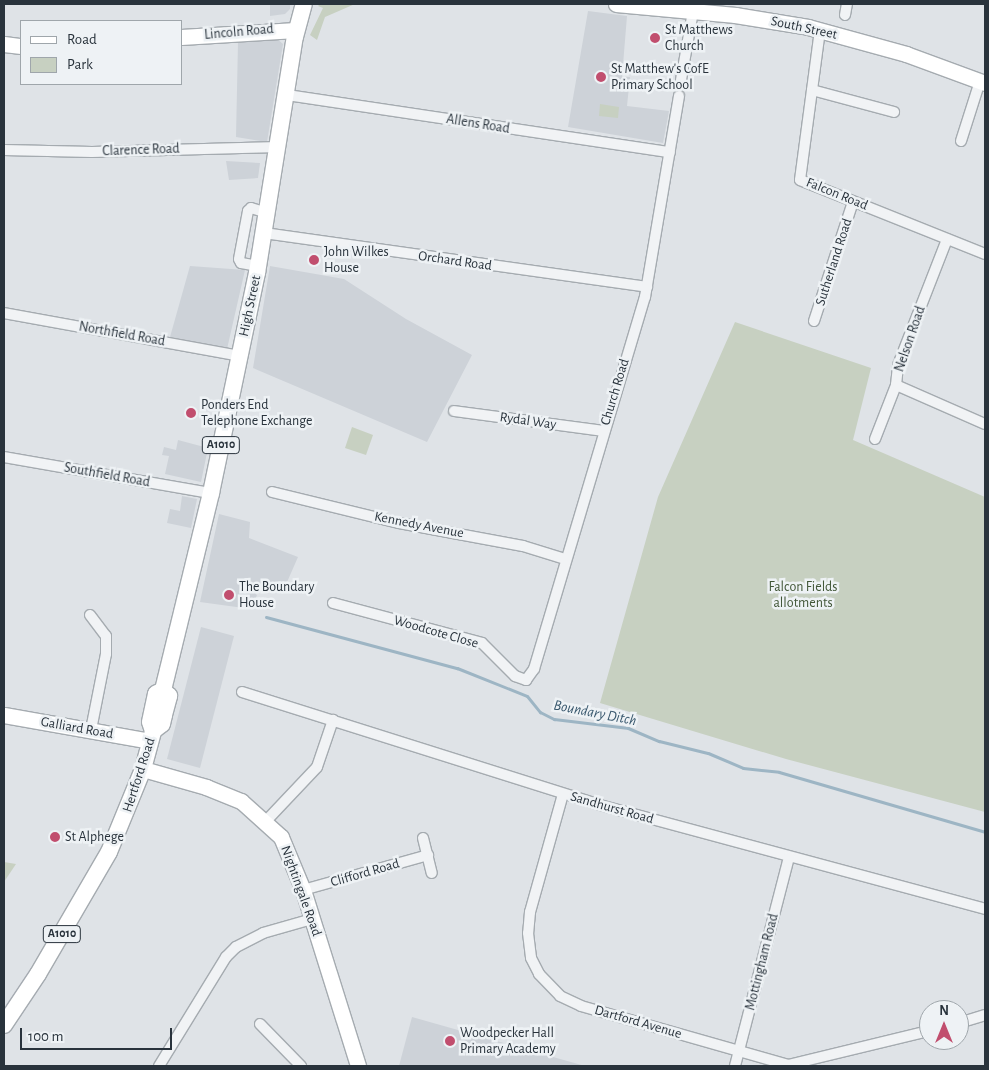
<!DOCTYPE html>
<style>
body{margin:0}
#map{position:relative;width:989px;height:1070px;overflow:hidden;background:#dfe3e7;font-family:"Alegreya Sans",sans-serif}
div>[style]{position:absolute}
[style*='--x']{left:calc(var(--x)*1px);top:calc(var(--y)*1px);width:calc(var(--w)*1px);rotate:calc(var(--a)*1deg)}
.built>*{inset:0;background:#cdd2d8}
.green>*{inset:0;background:#c7d0c1}
.stream>*{height:3px;margin:-1.5px;padding:0 1.5px;transform-origin:1.5px;border-radius:1.5px;background:#9db5c4}
.roads{filter:drop-shadow(1px 0 #a5abb0) drop-shadow(-1px 0 #a5abb0) drop-shadow(0 1px #a5abb0) drop-shadow(0 -1px #a5abb0)}
.street>*{height:10px;margin:-5px;padding:0 5px;transform-origin:5px;border-radius:5px;background:#f1f3f5}
.secondary>*{height:15px;margin:-7.5px;padding:0 7.5px;transform-origin:7.5px;border-radius:7.5px;background:#fff}
.primary>*{height:16px;margin:-8px;padding:0 8px;transform-origin:8px;border-radius:8px;background:#fff}
.dots>*{width:14px;height:14px;translate:-50% -50%;box-sizing:border-box;border:2px solid #eef2f5;border-radius:50%}
span{translate:-50% -50%;white-space:nowrap;text-align:center;line-height:1.15;-webkit-text-stroke:5px #eef2f5;paint-order:stroke}
.shield-label span{padding:1px 4px;background:#eef2f5;border:1px solid;border-radius:4px;-webkit-text-stroke-width:0}
.shield-label{font-size:12px;color:#29333c;font-weight:700}
.street-label{font-size:14px;color:#29333c}
.poi-label{font-size:14px;color:#29333c}
.left{translate:0 -50%;text-align:left}
.park-label{font-size:14px;color:#425738}
.water-label{font-size:15px;color:#37566c;font-style:italic}
.frame{position:absolute;inset:0;border:5px solid #29333c;pointer-events:none}
.legend{position:absolute;left:20px;top:20px;width:162px;height:65px;box-sizing:border-box;background:#eef2f5;border:1px solid #9fa6ab;margin:0;padding:6px 9px;list-style:none;font-size:15px;color:#29333c}
.legend li{display:flex;align-items:center;gap:10px;height:25px}
.legend b{width:25px;border:1px solid #9fa6ab}
.north{position:absolute;left:919px;top:1000px;width:50px;height:50px;box-sizing:border-box;background:#eef2f5;border:1px solid #9fa6ab;border-radius:50%;rotate:0deg;font-size:14px;font-weight:700;line-height:20px;text-align:center;color:#29333c}
.north::after{content:'';display:block;margin:auto;width:18px;height:22px;background:#c14e6e;clip-path:polygon(50% 0,100% 100%,50% 72%,0 100%)}
.scale{position:absolute;left:20px;top:1028px;width:152px;height:22px;box-sizing:border-box;border:2px solid #29333c;border-top:0;padding-left:6px;font-size:15px;line-height:18px;white-space:nowrap;color:#29333c;-webkit-text-stroke:4px #eef2f5;paint-order:stroke}
</style>
<div id="map">
<div class="built">
<i style="clip-path:polygon(270px 4px,290px 4px,290px 9px,285px 14px,270px 16px)"></i>
<i style="clip-path:polygon(588px 11px,627px 16px,622px 77px,630px 77px,627px 106px,669px 111px,663px 143px,568px 127px)"></i>
<i style="clip-path:polygon(276px 38px,283px 44px,267px 142px,236px 137px,238px 42px)"></i>
<i style="clip-path:polygon(226px 161px,260px 163px,258px 178px,229px 180px)"></i>
<i style="clip-path:polygon(190px 266px,245px 270px,227px 349px,170px 337px)"></i>
<i style="clip-path:polygon(270px 266px,344px 279px,406px 319px,472px 355px,427px 442px,253px 368px)"></i>
<i style="clip-path:polygon(178px 440px,208px 448px,201px 482px,165px 474px,169px 456px,162px 455px,164px 447px,176px 450px)"></i>
<i style="clip-path:polygon(182px 496px,197px 499px,191px 528px,167px 523px,170px 509px,180px 511px)"></i>
<i style="clip-path:polygon(219px 514px,250px 522px,249px 538px,298px 557px,284px 589px,255px 583px,253px 592px,257px 595px,251px 609px,200px 602px)"></i>
<i style="clip-path:polygon(201px 627px,234px 636px,200px 768px,167px 759px)"></i>
<i style="clip-path:polygon(412px 1017px,585px 1066px,399px 1066px)"></i>
</div>
<div class="green">
<i style="clip-path:polygon(320px 4px,355px 4px,325px 17px,317px 40px,310px 35px,323px 8px,318px 6px)"></i>
<i style="clip-path:polygon(600px 104px,619px 107px,618px 118px,599px 116px)"></i>
<i style="clip-path:polygon(735px 322px,871px 368px,853px 440px,985px 497px,985px 812px,786px 759px,600px 703px,658px 497px)"></i>
<i style="clip-path:polygon(352px 427px,373px 435px,366px 455px,345px 448px)"></i>
<i style="clip-path:polygon(4px 862px,16px 864px,4px 882px)"></i>
</div>
<div class="stream">
<i style="--x:266;--y:617;--w:198;--a:15"></i>
<i style="--x:457;--y:668;--w:75;--a:21.8"></i>
<i style="--x:527;--y:696;--w:21;--a:51"></i>
<i style="--x:540;--y:712;--w:16;--a:27"></i>
<i style="--x:554;--y:719;--w:75;--a:6.9"></i>
<i style="--x:628;--y:728;--w:34;--a:23"></i>
<i style="--x:659;--y:741;--w:50;--a:13.8"></i>
<i style="--x:708;--y:753;--w:38;--a:23"></i>
<i style="--x:743;--y:768;--w:36;--a:6"></i>
<i style="--x:779;--y:772;--w:215;--a:16.2"></i>
</div>
<div class="roads">
<div class="street">
<i style="--x:845;--y:15;--w:11;--a:-80"></i>
<i style="--x:820;--y:30;--w:151;--a:97.6"></i>
<i style="--x:800;--y:180;--w:199;--a:21.8"></i>
<i style="--x:681;--y:80;--w:70;--a:-80.1"></i>
<i style="--x:812;--y:90;--w:85;--a:15"></i>
<i style="--x:287;--y:95;--w:387;--a:8.5"></i>
<i style="--x:961;--y:141;--w:63;--a:-72.4"></i>
<i style="--x:4;--y:150;--w:88;--a:1.3"></i>
<i style="--x:92;--y:152;--w:187;--a:-1.5"></i>
<i style="--x:264;--y:233;--w:387;--a:8"></i>
<i style="--x:258;--y:266;--w:17;--a:-170"></i>
<i style="--x:241;--y:263;--w:4;--a:-117"></i>
<i style="--x:239;--y:259;--w:49;--a:-79.4"></i>
<i style="--x:248;--y:211;--w:4;--a:-45"></i>
<i style="--x:251;--y:208;--w:17;--a:17"></i>
<i style="--x:4;--y:313;--w:240;--a:10.3"></i>
<i style="--x:814;--y:321;--w:125;--a:-71.9"></i>
<i style="--x:896;--y:385;--w:97;--a:23.7"></i>
<i style="--x:454;--y:411;--w:150;--a:7.6"></i>
<i style="--x:875;--y:439;--w:58;--a:-68.7"></i>
<i style="--x:896;--y:385;--w:20;--a:-84"></i>
<i style="--x:898;--y:365;--w:135;--a:-68.7"></i>
<i style="--x:4;--y:457;--w:210;--a:9.9"></i>
<i style="--x:272;--y:492;--w:131;--a:13.7"></i>
<i style="--x:399;--y:523;--w:126;--a:10.5"></i>
<i style="--x:523;--y:546;--w:44;--a:17.2"></i>
<i style="--x:333;--y:603;--w:154;--a:15"></i>
<i style="--x:482;--y:643;--w:47;--a:45"></i>
<i style="--x:515;--y:676;--w:12;--a:20"></i>
<i style="--x:526;--y:680;--w:14;--a:-54"></i>
<i style="--x:534;--y:669;--w:388;--a:-73.4"></i>
<i style="--x:645;--y:297;--w:204;--a:-80.4"></i>
<i style="--x:90;--y:615;--w:26;--a:53"></i>
<i style="--x:106;--y:636;--w:18;--a:90"></i>
<i style="--x:106;--y:654;--w:77;--a:101.2"></i>
<i style="--x:242;--y:692;--w:375;--a:17.5"></i>
<i style="--x:600;--y:805;--w:399;--a:15.1"></i>
<i style="--x:563;--y:794;--w:123;--a:105.6"></i>
<i style="--x:530;--y:912;--w:21;--a:95"></i>
<i style="--x:528;--y:933;--w:25;--a:83"></i>
<i style="--x:531;--y:958;--w:18;--a:63"></i>
<i style="--x:539;--y:974;--w:30;--a:46"></i>
<i style="--x:560;--y:996;--w:23;--a:25"></i>
<i style="--x:581;--y:1006;--w:215;--a:15.9"></i>
<i style="--x:788;--y:1065;--w:145;--a:-13.6"></i>
<i style="--x:266;--y:821;--w:74;--a:-46.6"></i>
<i style="--x:317;--y:767;--w:50;--a:-71.2"></i>
<i style="--x:423;--y:838;--w:36;--a:76"></i>
<i style="--x:303;--y:890;--w:130;--a:-15.6"></i>
<i style="--x:959;--y:1023;--w:27;--a:-17"></i>
<i style="--x:260;--y:1024;--w:59;--a:45.7"></i>
<i style="--x:159;--y:1066;--w:128;--a:-58.4"></i>
<i style="--x:226;--y:957;--w:14;--a:-45"></i>
<i style="--x:236;--y:947;--w:30;--a:-27"></i>
<i style="--x:263;--y:933;--w:51;--a:-15.9"></i>
<i style="--x:735;--y:1066;--w:216;--a:-75.5"></i>
</div>
<div class="secondary">
<i style="--x:616;--y:4;--w:120;--a:5.3"></i>
<i style="--x:735;--y:15;--w:74;--a:9.3"></i>
<i style="--x:808;--y:27;--w:102;--a:15.4"></i>
<i style="--x:906;--y:54;--w:84;--a:20.2"></i>
<i style="--x:181;--y:37;--w:115;--a:-3.5"></i>
<i style="--x:4;--y:44;--w:17;--a:7"></i>
<i style="--x:4;--y:715;--w:148;--a:10.1"></i>
<i style="--x:143;--y:769;--w:66;--a:15.9"></i>
<i style="--x:206;--y:787;--w:38;--a:22"></i>
<i style="--x:241;--y:801;--w:54;--a:42"></i>
<i style="--x:281;--y:837;--w:57;--a:67.5"></i>
<i style="--x:303;--y:890;--w:184;--a:72.6"></i>
</div>
<div class="primary">
<i style="--x:153;--y:731;--w:11;--a:-38"></i>
<i style="--x:162;--y:724;--w:9;--a:-77"></i>
<i style="--x:164;--y:715;--w:20;--a:-75"></i>
<i style="--x:169;--y:696;--w:8;--a:-135"></i>
<i style="--x:4;--y:1025;--w:61;--a:-56.3"></i>
<i style="--x:38;--y:974;--w:141;--a:-59.8"></i>
<i style="--x:109;--y:852;--w:90;--a:-67.7"></i>
<i style="--x:143;--y:769;--w:39;--a:-75"></i>
<i style="--x:153;--y:731;--w:9;--a:-108"></i>
<i style="--x:150;--y:722;--w:29;--a:-78"></i>
<i style="--x:156;--y:694;--w:8;--a:-30"></i>
<i style="--x:163;--y:690;--w:203;--a:-76.3"></i>
<i style="--x:211;--y:493;--w:225;--a:-78.2"></i>
<i style="--x:257;--y:273;--w:239;--a:-80.9"></i>
<i style="--x:295;--y:37;--w:34;--a:-75"></i>
</div>
</div>
<div class="dots">
<i style="left:655px;top:38px;background:#c14e6e"></i>
<i style="left:601px;top:77px;background:#c14e6e"></i>
<i style="left:314px;top:260px;background:#c14e6e"></i>
<i style="left:191px;top:413px;background:#c14e6e"></i>
<i style="left:229px;top:595px;background:#c14e6e"></i>
<i style="left:55px;top:837px;background:#c14e6e"></i>
<i style="left:450px;top:1041px;background:#c14e6e"></i>
</div>
<div class="shield-label">
<span style="left:221px;top:445px">A1010</span>
<span style="left:62px;top:934px">A1010</span>
</div>
<div class="street-label">
<span style="left:804px;top:28px;rotate:12deg">South Street</span>
<span style="left:239px;top:32px;rotate:-5deg">Lincoln Road</span>
<span style="left:478px;top:124px;rotate:9deg">Allens Road</span>
<span style="left:141px;top:150px;rotate:-2deg">Clarence Road</span>
<span style="left:837px;top:194px;rotate:22deg">Falcon Road</span>
<span style="left:455px;top:261px;rotate:8deg">Orchard Road</span>
<span style="left:834px;top:262px;rotate:-72deg">Sutherland Road</span>
<span style="left:250px;top:306px;rotate:-78deg">High Street</span>
<span style="left:122px;top:334px;rotate:10deg">Northfield Road</span>
<span style="left:910px;top:339px;rotate:-71deg">Nelson Road</span>
<span style="left:615px;top:392px;rotate:-73deg">Church Road</span>
<span style="left:528px;top:421px;rotate:8deg">Rydal Way</span>
<span style="left:107px;top:475px;rotate:10deg">Southfield Road</span>
<span style="left:419px;top:525px;rotate:11deg">Kennedy Avenue</span>
<span style="left:436px;top:632px;rotate:16deg">Woodcote Close</span>
<span style="left:77px;top:728px;rotate:10deg">Galliard Road</span>
<span style="left:139px;top:775px;rotate:-72deg">Hertford Road</span>
<span style="left:612px;top:808px;rotate:16deg">Sandhurst Road</span>
<span style="left:365px;top:873px;rotate:-16deg">Clifford Road</span>
<span style="left:301px;top:891px;rotate:70deg">Nightingale Road</span>
<span style="left:762px;top:962px;rotate:-76deg">Mottingham Road</span>
<span style="left:638px;top:1022px;rotate:16deg">Dartford Avenue</span>
</div>
<div class="poi-label">
<span class="left" style="left:665px;top:38px">St Matthews<br>Church</span>
<span class="left" style="left:611px;top:77px">St Matthew's CofE<br>Primary School</span>
<span class="left" style="left:324px;top:260px">John Wilkes<br>House</span>
<span class="left" style="left:201px;top:413px">Ponders End<br>Telephone Exchange</span>
<span class="left" style="left:239px;top:595px">The Boundary<br>House</span>
<span class="left" style="left:65px;top:837px">St Alphege</span>
<span class="left" style="left:460px;top:1041px">Woodpecker Hall<br>Primary Academy</span>
</div>
<div class="park-label">
<span style="left:803px;top:595px">Falcon Fields<br>allotments</span>
</div>
<div class="water-label">
<span style="left:595px;top:713px;rotate:11deg">Boundary Ditch</span>
</div>
<div class="frame"></div>
<ul class="legend">
<li><b style="height:6px;background:#fff"></b>Road</li>
<li><b style="height:14px;background:#c7d0c1"></b>Park</li>
</ul>
<div class="north">N</div>
<div class="scale">100 m</div>
</div>
